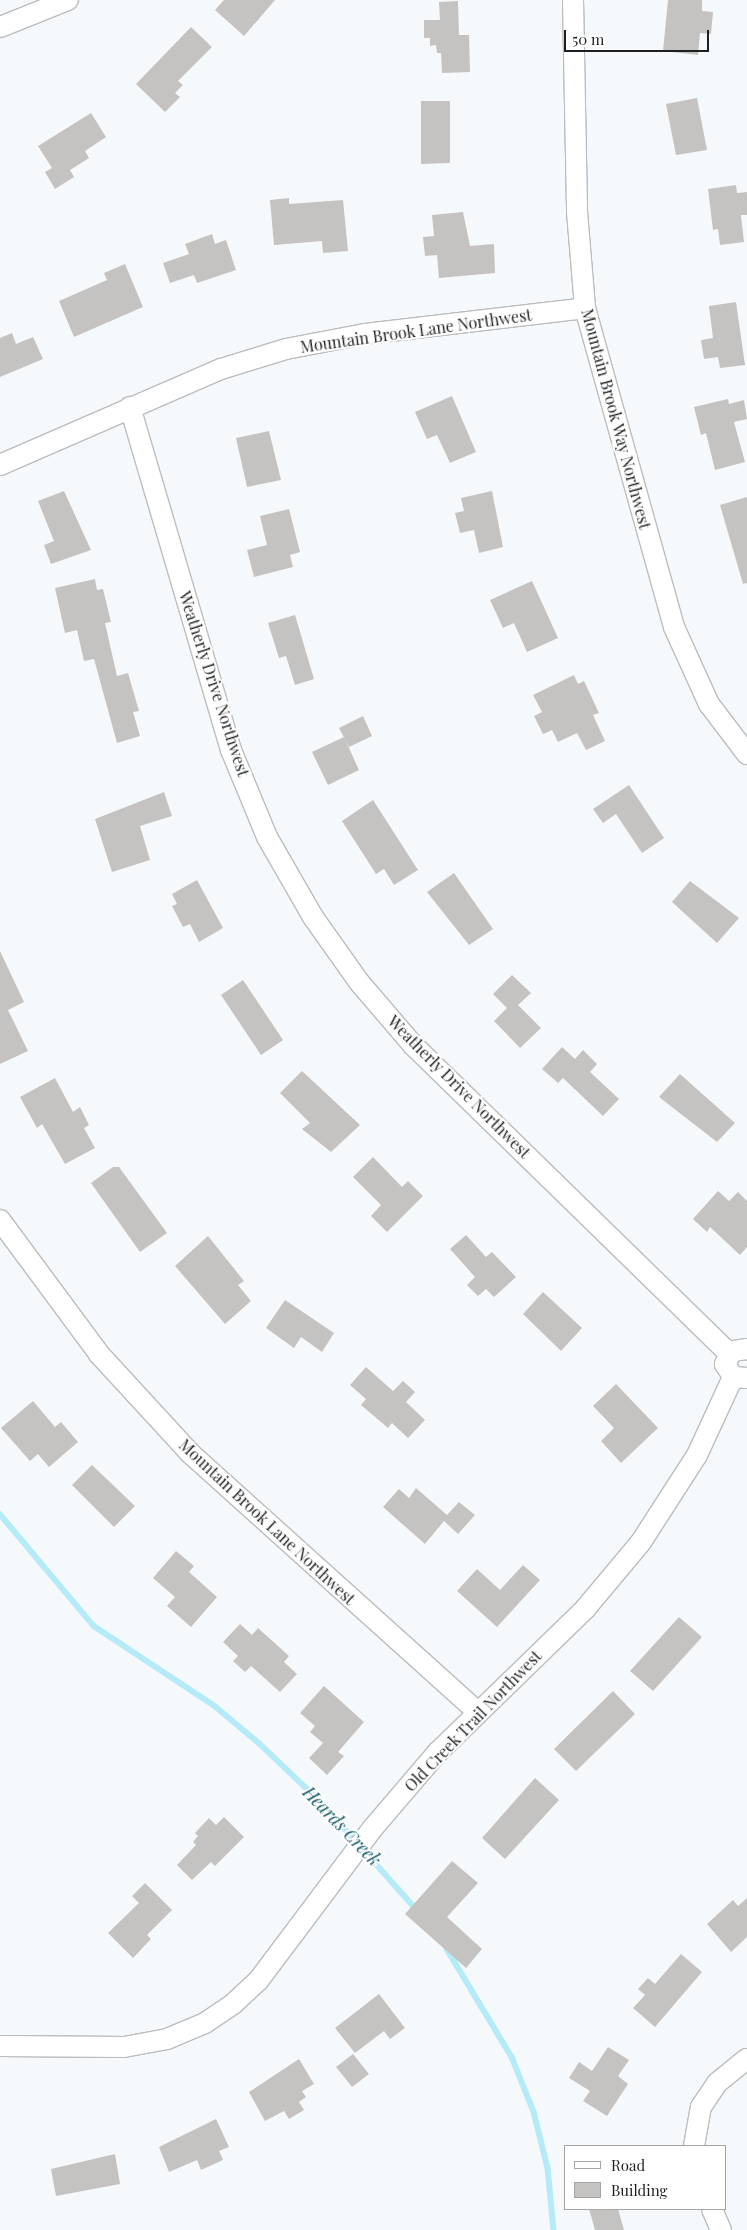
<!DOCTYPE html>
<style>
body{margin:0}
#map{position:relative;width:747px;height:2230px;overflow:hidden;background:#f6f9fb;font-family:"Playfair Display",serif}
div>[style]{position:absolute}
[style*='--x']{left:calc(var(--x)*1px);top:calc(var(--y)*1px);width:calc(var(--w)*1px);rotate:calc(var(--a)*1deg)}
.stream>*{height:5.5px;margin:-2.75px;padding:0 2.75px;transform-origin:2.75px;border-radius:2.75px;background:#b5eaf9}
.building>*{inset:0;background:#c5c3c1}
.roads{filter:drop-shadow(1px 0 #bbbdbf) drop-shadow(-1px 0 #bbbdbf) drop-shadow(0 1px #bbbdbf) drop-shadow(0 -1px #bbbdbf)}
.minor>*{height:20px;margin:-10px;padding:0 10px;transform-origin:10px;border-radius:10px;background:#fff}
span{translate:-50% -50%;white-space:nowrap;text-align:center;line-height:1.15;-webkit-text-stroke:4px #fff;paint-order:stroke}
.street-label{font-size:16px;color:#1e1f20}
.water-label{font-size:18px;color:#0f5766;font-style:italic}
.legend{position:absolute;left:564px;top:2145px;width:162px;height:65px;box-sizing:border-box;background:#fff;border:1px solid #a5a5a6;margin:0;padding:6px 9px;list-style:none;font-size:15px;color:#1e1f20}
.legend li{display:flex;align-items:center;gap:10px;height:25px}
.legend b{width:25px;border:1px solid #a5a5a6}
.scale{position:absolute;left:564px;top:30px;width:145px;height:22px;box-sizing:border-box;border:2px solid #1e1f20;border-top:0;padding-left:6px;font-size:15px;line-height:18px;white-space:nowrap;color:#1e1f20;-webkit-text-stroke:4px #fff;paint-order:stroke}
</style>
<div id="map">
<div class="stream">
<i style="--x:0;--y:1514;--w:146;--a:50"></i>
<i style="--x:94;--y:1626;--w:145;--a:33.5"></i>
<i style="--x:215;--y:1706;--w:57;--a:40.1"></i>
<i style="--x:259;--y:1743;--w:87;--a:43.6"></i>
<i style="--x:322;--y:1803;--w:143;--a:48.4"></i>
<i style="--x:447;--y:1949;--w:126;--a:59"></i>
<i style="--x:512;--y:2057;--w:59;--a:68.2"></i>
<i style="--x:534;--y:2112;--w:58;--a:76"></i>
<i style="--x:548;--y:2168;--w:62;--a:84.5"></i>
</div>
<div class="building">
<i style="clip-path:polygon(224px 0,275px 0,244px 36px,215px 10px)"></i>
<i style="clip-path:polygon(668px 0,702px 0,702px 11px,713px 12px,711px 34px,700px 33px,698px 55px,663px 51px)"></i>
<i style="clip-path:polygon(458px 1px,459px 35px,469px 35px,470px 72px,442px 73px,441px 53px,437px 53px,436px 45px,430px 46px,430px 38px,424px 38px,424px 20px,440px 20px,439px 2px)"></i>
<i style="clip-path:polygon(191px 27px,212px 47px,178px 81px,183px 85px,175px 93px,180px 97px,165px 112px,136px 84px)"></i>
<i style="clip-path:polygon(697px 98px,707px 150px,676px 155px,666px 104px)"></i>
<i style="clip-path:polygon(421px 101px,450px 101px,450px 163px,421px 164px)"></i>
<i style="clip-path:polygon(91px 113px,106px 137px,85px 151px,89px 158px,70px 170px,74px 177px,55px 189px,45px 172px,52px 168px,38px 146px)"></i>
<i style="clip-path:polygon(736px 185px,737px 193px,747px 192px,747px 215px,741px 215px,744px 242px,720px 245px,718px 229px,713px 230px,708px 189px)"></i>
<i style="clip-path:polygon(289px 198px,289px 204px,343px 200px,348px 251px,323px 253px,322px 241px,274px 245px,270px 200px)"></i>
<i style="clip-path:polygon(463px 212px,470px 246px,494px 244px,495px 273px,439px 278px,437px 255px,425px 256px,423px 237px,434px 236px,432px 215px)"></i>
<i style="clip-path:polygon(212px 234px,215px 244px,226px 240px,236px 270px,197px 283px,194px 275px,170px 283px,163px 263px,189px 254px,185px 244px)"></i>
<i style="clip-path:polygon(125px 264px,143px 307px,74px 337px,59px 301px,107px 280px,104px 273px)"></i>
<i style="clip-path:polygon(736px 302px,745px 365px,720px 368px,718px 357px,704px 359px,701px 340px,713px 338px,709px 306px)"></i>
<i style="clip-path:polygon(12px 333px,16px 344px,33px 337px,43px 359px,0 377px,0 338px)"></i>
<i style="clip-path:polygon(452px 396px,476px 452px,450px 463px,437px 435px,427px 439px,415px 412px)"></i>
<i style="clip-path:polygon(728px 399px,729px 404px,744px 400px,747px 419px,734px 422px,745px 462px,715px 470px,706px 433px,701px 435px,694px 407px)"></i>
<i style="clip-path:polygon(269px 431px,281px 480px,247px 487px,236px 438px)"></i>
<i style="clip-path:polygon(64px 491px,91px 550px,51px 564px,44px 545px,54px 541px,38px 501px)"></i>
<i style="clip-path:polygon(492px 491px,503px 547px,479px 553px,474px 530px,460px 533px,455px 513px,464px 511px,461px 498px)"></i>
<i style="clip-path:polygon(747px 497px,747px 583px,743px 584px,720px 505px)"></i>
<i style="clip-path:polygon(289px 509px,300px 552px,290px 555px,293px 567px,254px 577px,247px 550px,267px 545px,260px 516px)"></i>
<i style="clip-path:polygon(95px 579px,97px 590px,103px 589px,111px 622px,105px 623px,117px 676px,128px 673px,139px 711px,133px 712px,140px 736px,117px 743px,94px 659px,84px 661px,77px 630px,65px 633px,55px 588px)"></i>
<i style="clip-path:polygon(532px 581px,558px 638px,527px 652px,514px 623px,503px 628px,490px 600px)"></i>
<i style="clip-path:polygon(295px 615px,314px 679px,295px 685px,286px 656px,279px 658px,268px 623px)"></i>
<i style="clip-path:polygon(574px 675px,578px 684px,584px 681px,599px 713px,593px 715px,605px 741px,586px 750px,577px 733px,558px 742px,552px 730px,543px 734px,534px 716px,542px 712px,533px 695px)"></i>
<i style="clip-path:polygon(363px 716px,372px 736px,349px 747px,339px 728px)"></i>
<i style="clip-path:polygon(344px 737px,359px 770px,328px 785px,312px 752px)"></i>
<i style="clip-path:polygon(629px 785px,664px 838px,642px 853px,616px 814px,603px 823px,593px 809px)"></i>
<i style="clip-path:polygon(164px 792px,172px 816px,140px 826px,150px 860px,112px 872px,95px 819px)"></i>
<i style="clip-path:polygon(373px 800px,418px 870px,394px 885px,384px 869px,376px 874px,342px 821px)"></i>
<i style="clip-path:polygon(454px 873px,493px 929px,469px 945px,427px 892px)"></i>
<i style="clip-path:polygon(197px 880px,223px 928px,199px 942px,190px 924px,183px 927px,172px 906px,177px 904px,172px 894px)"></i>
<i style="clip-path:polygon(690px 881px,739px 918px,717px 943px,672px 902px)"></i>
<i style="clip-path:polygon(0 951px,24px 1002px,8px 1010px,28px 1051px,0 1064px)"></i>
<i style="clip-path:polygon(512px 975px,531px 993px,518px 1005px,541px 1028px,520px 1048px,494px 1021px,507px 1008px,493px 994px)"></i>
<i style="clip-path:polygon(243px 980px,283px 1040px,261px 1055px,221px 995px)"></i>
<i style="clip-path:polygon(562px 1047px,575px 1059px,583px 1050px,597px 1064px,590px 1072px,619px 1099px,603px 1116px,563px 1078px,558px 1083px,542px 1069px)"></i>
<i style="clip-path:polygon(302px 1071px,360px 1125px,331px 1152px,302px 1129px,310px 1123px,280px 1093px)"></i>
<i style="clip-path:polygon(680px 1074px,735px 1123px,717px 1142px,659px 1097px)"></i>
<i style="clip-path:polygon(55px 1078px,73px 1112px,80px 1107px,89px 1125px,84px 1128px,95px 1148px,65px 1164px,42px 1124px,37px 1128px,20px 1097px)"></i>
<i style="clip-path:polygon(373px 1157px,402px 1187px,408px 1181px,423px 1196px,387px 1232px,371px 1216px,381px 1205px,353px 1177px)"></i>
<i style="clip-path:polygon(113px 1167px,119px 1167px,167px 1233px,140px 1252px,91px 1183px)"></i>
<i style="clip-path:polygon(718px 1191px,729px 1201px,738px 1192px,747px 1201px,747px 1247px,740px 1255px,710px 1227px,707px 1232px,693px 1219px)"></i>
<i style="clip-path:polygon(466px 1235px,486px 1257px,492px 1252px,516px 1277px,494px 1297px,486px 1289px,478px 1296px,467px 1285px,475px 1277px,450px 1249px)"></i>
<i style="clip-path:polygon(208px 1236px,244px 1281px,238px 1285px,251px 1301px,225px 1324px,175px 1266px)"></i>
<i style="clip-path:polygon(543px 1292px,582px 1328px,561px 1351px,523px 1314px)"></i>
<i style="clip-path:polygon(285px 1300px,334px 1333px,322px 1352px,301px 1337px,294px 1348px,266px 1328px)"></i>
<i style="clip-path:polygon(366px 1367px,393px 1391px,403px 1381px,415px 1392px,406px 1402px,425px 1420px,408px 1438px,392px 1423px,388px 1428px,361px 1405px,366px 1399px,350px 1385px)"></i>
<i style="clip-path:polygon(616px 1384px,658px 1428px,621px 1463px,601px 1441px,614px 1428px,593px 1406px)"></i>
<i style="clip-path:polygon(33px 1401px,55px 1427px,61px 1422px,78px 1442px,49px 1467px,38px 1454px,30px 1461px,1px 1428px)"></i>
<i style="clip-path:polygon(92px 1465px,135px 1506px,114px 1527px,72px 1485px)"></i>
<i style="clip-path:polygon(416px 1488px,447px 1515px,459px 1502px,475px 1515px,458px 1534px,444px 1521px,425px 1544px,383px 1507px,399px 1489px,409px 1498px)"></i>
<i style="clip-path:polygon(176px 1551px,194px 1566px,189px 1572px,217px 1597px,191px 1627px,167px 1606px,175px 1597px,153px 1578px)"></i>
<i style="clip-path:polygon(523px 1565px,540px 1580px,497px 1627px,457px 1591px,477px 1569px,500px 1590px)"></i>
<i style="clip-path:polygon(679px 1617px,702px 1637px,653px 1691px,630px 1671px)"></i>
<i style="clip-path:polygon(240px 1624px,252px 1635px,258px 1628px,289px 1656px,284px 1662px,297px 1674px,280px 1692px,251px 1666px,245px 1672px,233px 1661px,238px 1656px,223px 1642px)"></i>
<i style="clip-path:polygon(324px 1686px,364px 1722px,338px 1752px,344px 1756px,327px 1775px,309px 1758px,323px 1743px,310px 1732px,315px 1726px,300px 1713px)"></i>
<i style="clip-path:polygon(613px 1691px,635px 1714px,576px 1771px,554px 1749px)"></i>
<i style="clip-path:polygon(535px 1778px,559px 1800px,505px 1859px,482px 1838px)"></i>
<i style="clip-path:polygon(224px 1817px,244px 1837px,215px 1866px,211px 1862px,192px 1880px,177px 1865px,196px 1845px,193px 1842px,198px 1836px,195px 1833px,209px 1818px,216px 1825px)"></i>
<i style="clip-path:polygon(452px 1861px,478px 1883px,447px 1917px,482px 1949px,466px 1968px,405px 1914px)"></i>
<i style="clip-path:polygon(145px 1883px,172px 1910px,147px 1935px,151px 1939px,133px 1958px,108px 1933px,139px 1903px,132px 1896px)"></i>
<i style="clip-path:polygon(747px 1898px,747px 1937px,731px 1952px,707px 1924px,733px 1900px,738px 1906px)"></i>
<i style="clip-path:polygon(681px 1954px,702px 1972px,655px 2027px,633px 2008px,645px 1995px,638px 1989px,648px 1978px,655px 1984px)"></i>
<i style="clip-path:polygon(379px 1994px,405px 2028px,390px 2039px,384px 2031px,355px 2053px,335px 2028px)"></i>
<i style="clip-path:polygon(608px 2047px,629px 2060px,618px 2076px,628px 2084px,607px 2116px,583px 2101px,590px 2091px,569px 2078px,579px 2062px,592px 2071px)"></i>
<i style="clip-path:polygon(353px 2054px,369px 2074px,352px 2087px,336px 2067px)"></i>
<i style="clip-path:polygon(299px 2059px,314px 2084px,302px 2091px,306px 2097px,299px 2102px,304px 2110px,289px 2119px,284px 2111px,265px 2121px,249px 2092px)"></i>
<i style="clip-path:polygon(216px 2119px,229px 2147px,219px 2151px,223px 2160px,201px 2170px,197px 2160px,169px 2172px,159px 2147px)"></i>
<i style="clip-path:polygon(115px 2154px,120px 2184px,56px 2196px,51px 2169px)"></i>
<i style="clip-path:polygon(589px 2209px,618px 2209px,624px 2230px,595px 2230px)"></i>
</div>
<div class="roads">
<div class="minor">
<i style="--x:573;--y:0;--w:212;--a:88.9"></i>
<i style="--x:577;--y:212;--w:96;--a:85.2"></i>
<i style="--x:585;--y:308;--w:331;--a:74.4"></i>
<i style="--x:674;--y:627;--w:85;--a:65.6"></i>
<i style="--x:709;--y:704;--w:63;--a:52.8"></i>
<i style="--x:0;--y:27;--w:73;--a:-21.7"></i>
<i style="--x:130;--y:407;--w:358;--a:73.6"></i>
<i style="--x:231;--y:750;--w:94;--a:67.5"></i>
<i style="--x:267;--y:837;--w:92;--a:60.1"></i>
<i style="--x:313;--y:917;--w:80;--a:54.7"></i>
<i style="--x:359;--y:982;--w:83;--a:49.4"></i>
<i style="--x:413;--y:1045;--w:441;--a:44.3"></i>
<i style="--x:0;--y:465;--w:241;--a:-23.5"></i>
<i style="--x:221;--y:369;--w:68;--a:-17.1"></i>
<i style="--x:286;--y:349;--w:80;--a:-10.8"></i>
<i style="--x:365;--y:334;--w:222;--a:-6.7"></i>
<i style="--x:0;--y:1220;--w:167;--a:53.5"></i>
<i style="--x:99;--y:1354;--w:134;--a:47.4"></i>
<i style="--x:190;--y:1453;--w:387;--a:42"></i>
<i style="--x:747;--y:1349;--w:15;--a:172"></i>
<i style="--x:732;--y:1351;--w:15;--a:118"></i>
<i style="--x:725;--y:1364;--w:15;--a:58"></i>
<i style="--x:733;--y:1377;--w:14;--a:4"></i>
<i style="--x:0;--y:2046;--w:124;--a:0.5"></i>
<i style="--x:124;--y:2047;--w:44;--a:-10.5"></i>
<i style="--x:167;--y:2039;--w:41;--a:-22.8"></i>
<i style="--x:205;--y:2023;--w:34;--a:-34"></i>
<i style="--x:233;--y:2004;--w:34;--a:-43"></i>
<i style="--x:258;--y:1981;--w:191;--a:-53.1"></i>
<i style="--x:373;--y:1828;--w:100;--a:-49.5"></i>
<i style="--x:438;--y:1752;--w:205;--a:-44.2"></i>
<i style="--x:585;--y:1609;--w:87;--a:-50.1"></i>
<i style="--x:641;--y:1542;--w:103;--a:-57.2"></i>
<i style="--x:697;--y:1455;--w:86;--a:-65.2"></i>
<i style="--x:694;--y:2146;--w:40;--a:-80"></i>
<i style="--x:701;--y:2107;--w:29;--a:-56"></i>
<i style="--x:717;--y:2083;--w:38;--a:-39"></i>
<i style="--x:712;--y:2209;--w:23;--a:67"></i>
</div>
</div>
<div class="street-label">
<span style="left:416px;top:331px;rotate:-8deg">Mountain Brook Lane Northwest</span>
<span style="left:616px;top:419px;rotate:75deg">Mountain Brook Way Northwest</span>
<span style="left:214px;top:684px;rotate:72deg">Weatherly Drive Northwest</span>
<span style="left:459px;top:1087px;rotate:45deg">Weatherly Drive Northwest</span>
<span style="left:267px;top:1522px;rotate:43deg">Mountain Brook Lane Northwest</span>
<span style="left:473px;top:1721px;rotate:-46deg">Old Creek Trail Northwest</span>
</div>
<div class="water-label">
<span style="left:342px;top:1826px;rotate:46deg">Heards Creek</span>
</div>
<ul class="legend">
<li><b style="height:6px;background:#fff"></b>Road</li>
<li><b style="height:14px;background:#c5c3c1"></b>Building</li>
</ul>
<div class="scale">50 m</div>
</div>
